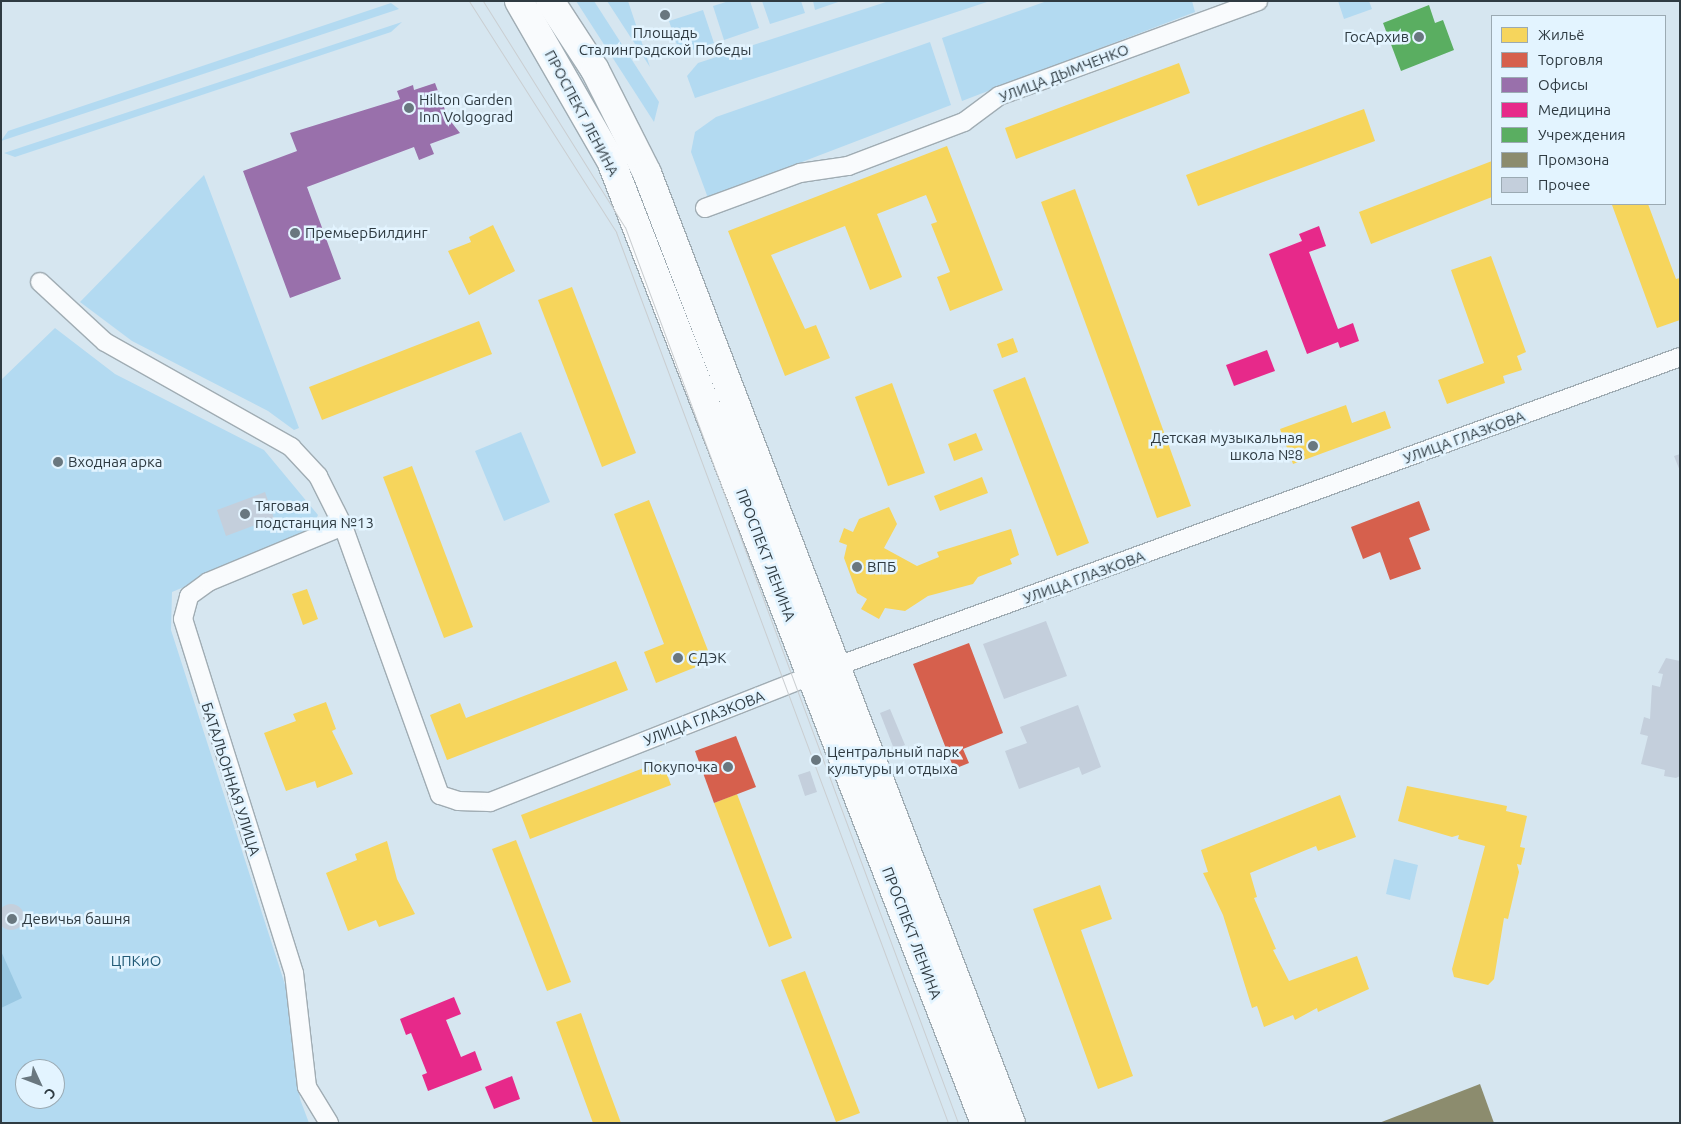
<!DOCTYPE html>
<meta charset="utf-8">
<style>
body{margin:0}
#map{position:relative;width:1681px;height:1124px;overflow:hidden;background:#d6e6f0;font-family:Ubuntu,sans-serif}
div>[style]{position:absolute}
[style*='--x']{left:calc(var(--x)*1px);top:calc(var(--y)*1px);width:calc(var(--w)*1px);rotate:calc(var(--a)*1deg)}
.green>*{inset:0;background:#b3daf1}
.forest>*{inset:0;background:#98c7e2}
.homes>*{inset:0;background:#f6d55c}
.shops>*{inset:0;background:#d6604d}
.offices>*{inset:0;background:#9970ab}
.health>*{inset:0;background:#e7298a}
.public>*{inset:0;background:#5aae61}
.industry>*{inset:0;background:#8c8c6e}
.building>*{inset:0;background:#c4cfdc}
.round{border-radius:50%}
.roads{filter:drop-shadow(1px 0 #a0acb3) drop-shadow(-1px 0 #a0acb3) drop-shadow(0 1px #a0acb3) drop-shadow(0 -1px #a0acb3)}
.street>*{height:18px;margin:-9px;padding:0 9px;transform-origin:9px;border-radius:9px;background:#f9fbfd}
.primary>*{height:28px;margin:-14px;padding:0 14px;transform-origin:14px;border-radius:14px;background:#f9fbfd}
.tram>*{height:1px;margin:-0.5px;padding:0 0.5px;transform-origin:0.5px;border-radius:0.5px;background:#caced1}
.dots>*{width:14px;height:14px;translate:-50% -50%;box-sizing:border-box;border:2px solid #e3f4ff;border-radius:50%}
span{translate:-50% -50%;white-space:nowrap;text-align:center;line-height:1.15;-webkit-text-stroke:5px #e3f4ff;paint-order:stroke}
.poi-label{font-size:15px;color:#2f3b42}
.right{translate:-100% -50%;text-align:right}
.left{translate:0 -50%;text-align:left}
.street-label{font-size:15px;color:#2f3b42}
.park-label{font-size:15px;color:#225a76}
.frame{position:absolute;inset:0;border:2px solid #2f3b42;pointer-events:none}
.legend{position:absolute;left:1491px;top:15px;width:175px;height:190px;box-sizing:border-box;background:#e3f4ff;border:1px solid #9baab3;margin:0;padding:6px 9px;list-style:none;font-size:15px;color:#2f3b42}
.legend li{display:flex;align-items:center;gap:10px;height:25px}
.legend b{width:25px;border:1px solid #9baab3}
.north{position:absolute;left:15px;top:1059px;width:50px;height:50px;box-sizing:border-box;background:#e3f4ff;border:1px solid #9baab3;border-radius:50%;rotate:133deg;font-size:14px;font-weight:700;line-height:20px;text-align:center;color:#2f3b42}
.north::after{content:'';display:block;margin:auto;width:18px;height:22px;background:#69777f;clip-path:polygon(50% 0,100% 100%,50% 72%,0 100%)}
</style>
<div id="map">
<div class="green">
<i style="clip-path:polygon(576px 1px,594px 1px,659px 102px,654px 122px)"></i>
<i style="clip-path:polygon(607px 1px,628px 1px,650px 67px)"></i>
<i style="clip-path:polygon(729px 1px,750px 1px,759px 28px,724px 40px,713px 6px)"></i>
<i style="clip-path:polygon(762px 1px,801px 1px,805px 13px,770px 24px)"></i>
<i style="clip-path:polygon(813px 1px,841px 1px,815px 10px)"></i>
<i style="clip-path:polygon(889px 1px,990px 1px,695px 98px,687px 76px,698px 63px)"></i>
<i style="clip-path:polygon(1047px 1px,1192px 1px,1195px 12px,962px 101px,942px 38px)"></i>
<i style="clip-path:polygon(1338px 1px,1369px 1px,1372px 9px,1344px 19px)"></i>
<i style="clip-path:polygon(391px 3px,399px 9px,1px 141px,8px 131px)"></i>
<i style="clip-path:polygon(703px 10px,714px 43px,680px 54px,669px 21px)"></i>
<i style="clip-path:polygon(402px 22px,391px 32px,15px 157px,4px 153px)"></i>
<i style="clip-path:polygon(930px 42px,951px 105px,708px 198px,691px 152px,695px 132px,716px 117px)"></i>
<i style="clip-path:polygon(204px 175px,299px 428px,294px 430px,268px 411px,132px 341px,80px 302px)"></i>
<i style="clip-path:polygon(evenodd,55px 328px,115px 374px,264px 450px,318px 515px,308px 535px,172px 592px,171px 630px,289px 997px,300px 1099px,309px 1123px,1px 1123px,1px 380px,55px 328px,25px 1069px,55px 1069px,55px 1099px,25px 1099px,25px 1069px)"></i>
<i style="clip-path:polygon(521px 432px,550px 502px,504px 521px,475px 451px)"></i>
<i style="clip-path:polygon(1394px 859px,1418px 865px,1410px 900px,1386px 894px)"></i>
</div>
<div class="forest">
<i style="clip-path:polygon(1px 951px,22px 998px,1px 1008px)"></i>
</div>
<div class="homes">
<i style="clip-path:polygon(1179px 63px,1190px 93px,1016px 159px,1005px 128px)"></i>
<i style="clip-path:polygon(1364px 109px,1375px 141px,1198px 206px,1186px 175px)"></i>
<i style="clip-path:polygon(947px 146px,1003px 290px,950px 311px,937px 277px,950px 272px,931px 224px,937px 222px,926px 195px,877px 214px,902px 277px,870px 290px,845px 226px,771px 255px,805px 329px,816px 325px,830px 358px,785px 376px,728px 231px)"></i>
<i style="clip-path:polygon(1492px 161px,1492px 197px,1371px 244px,1359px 212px)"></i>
<i style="clip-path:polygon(1075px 189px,1191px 506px,1157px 518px,1041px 202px)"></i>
<i style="clip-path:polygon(1648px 204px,1676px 279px,1680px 278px,1680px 320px,1657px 328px,1612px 205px)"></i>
<i style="clip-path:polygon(493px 225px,515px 271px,469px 295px,448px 251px,471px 242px,469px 237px)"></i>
<i style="clip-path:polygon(1491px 256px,1526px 352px,1517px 356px,1522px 370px,1503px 376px,1505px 383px,1447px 404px,1438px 380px,1484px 363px,1451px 270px)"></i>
<i style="clip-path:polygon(572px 287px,636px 453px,602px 467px,538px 300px)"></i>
<i style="clip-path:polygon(479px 321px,492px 354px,322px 420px,309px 387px)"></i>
<i style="clip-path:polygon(1013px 338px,1018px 352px,1002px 358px,997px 344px)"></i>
<i style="clip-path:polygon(1025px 377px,1089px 543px,1057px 556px,993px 390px)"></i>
<i style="clip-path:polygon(892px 383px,925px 473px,888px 486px,855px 397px)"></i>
<i style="clip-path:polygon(1346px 405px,1352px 423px,1385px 411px,1391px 428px,1293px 464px,1280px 429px)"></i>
<i style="clip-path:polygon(976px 433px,983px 450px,954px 461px,948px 444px)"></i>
<i style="clip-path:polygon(412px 466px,473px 627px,444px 638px,383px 477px)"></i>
<i style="clip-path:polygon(982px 477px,988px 493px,940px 511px,934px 496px)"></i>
<i style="clip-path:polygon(649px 500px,709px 653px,706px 663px,656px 683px,644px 652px,664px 644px,614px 514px)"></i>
<i style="clip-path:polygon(889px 507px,897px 524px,884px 548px,917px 566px,939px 557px,937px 552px,1011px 529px,1019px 555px,1010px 559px,1012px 564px,978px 577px,973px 584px,928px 596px,905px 611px,885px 608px,879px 619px,861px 609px,867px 599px,857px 593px,844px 558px,847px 545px,839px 542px,844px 528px,853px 532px,859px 519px)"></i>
<i style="clip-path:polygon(307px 589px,318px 619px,303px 625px,292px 594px)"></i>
<i style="clip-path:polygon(616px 661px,628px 690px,447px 760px,430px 715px,460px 703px,466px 718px)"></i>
<i style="clip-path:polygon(326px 702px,336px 729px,332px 731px,353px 774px,317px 788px,315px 781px,286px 791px,264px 733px,296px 721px,293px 714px)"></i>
<i style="clip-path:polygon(662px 761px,671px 785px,530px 839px,521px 815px)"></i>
<i style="clip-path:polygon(1407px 786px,1507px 806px,1506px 811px,1527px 816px,1520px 847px,1525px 848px,1521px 865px,1517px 864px,1519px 872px,1508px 919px,1504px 918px,1494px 979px,1488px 985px,1454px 977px,1452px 969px,1485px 846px,1458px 839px,1459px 835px,1452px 837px,1398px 821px)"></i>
<i style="clip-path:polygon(737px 794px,792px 938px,769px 947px,714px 803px)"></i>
<i style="clip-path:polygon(1340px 795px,1356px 837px,1318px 851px,1316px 846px,1250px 873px,1257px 897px,1254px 898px,1276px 949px,1273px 950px,1289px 981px,1357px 956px,1369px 989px,1318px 1012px,1317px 1008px,1295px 1020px,1293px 1015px,1264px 1027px,1257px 1006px,1252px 1008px,1223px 915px,1203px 873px,1208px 872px,1201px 850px)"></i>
<i style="clip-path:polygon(516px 840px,571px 982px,547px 991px,492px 849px)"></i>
<i style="clip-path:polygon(387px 841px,397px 879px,415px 914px,379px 927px,376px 920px,348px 931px,326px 873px,357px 860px,355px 854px)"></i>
<i style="clip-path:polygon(1100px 885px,1112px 919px,1081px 930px,1133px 1076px,1098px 1089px,1033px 909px)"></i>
<i style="clip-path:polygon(805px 971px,860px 1113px,836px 1122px,781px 980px)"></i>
<i style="clip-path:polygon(581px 1013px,598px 1061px,621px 1123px,593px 1123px,556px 1022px)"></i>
</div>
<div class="shops">
<i style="clip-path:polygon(1419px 501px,1430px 530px,1409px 538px,1421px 569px,1390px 580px,1380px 552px,1363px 559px,1351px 527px)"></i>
<i style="clip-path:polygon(969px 643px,1003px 733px,963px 749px,969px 763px,954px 769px,913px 664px)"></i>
<i style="clip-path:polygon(736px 736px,756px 787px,714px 803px,695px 751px)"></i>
</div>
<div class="offices">
<i style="clip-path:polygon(435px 83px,448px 118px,460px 133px,430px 144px,434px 154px,419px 160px,414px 147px,307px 187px,341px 279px,290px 298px,243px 171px,297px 151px,290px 133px,400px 99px,397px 91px,413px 85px,414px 90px)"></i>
</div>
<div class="health">
<i style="clip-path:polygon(1319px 226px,1326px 246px,1309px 252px,1338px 329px,1353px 323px,1359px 341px,1340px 348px,1338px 342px,1307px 354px,1269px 254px,1302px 241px,1299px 234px)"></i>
<i style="clip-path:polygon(1267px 350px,1275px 371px,1234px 386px,1226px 365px)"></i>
<i style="clip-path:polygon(454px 997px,461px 1014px,446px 1020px,461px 1057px,475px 1051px,482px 1070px,428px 1091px,422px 1075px,427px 1073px,411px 1033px,406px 1035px,400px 1019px)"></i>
<i style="clip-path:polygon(512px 1076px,520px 1099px,494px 1109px,485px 1087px)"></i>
</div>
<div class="public">
<i style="clip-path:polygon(1429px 5px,1435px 23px,1443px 20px,1454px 50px,1401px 71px,1383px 23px)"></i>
</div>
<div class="industry">
<i style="clip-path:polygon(1480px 1084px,1494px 1123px,1379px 1123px)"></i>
</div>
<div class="building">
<i style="clip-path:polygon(1680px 454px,1680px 471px,1674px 456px)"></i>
<i style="clip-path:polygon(265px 492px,274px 518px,226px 536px,217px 510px)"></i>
<i style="clip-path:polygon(1046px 621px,1067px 676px,1004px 699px,983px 644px)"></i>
<i style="clip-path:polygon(1666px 658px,1680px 661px,1680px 776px,1676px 778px,1664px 776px,1665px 770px,1641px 764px,1648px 736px,1640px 734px,1644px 717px,1650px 719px,1652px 685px,1660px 687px,1663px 674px,1658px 673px)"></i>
<i style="clip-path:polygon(1078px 705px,1101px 767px,1082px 775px,1079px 767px,1019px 789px,1005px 751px,1027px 743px,1020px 727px)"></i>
<i style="clip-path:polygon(890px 709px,905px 745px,894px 749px,880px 713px)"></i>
<i style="clip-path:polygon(810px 771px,817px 792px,805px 796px,798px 775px)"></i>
<i class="round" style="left:-2px;top:904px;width:26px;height:26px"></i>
</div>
<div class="roads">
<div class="street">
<i style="--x:705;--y:208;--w:101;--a:-20.2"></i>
<i style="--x:800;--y:173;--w:49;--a:-8.3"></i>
<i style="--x:848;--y:166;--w:124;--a:-20.8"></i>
<i style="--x:964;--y:122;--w:44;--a:-36.6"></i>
<i style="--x:999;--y:96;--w:276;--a:-20.1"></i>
<i style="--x:40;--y:282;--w:88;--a:42.7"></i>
<i style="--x:105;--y:342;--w:214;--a:29.4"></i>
<i style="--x:291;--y:447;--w:40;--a:47"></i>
<i style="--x:318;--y:476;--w:56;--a:63.4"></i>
<i style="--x:343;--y:526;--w:286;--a:70.2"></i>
<i style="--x:440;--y:795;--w:19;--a:18"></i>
<i style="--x:458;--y:801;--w:32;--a:2"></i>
<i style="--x:490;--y:802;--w:347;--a:-21.5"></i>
<i style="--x:813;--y:675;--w:923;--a:-20.14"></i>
<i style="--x:329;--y:1123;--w:42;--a:-121.4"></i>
<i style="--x:307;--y:1087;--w:115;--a:-96.5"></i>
<i style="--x:294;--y:973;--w:371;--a:-107.4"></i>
<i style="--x:183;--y:619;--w:24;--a:-75"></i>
<i style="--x:189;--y:596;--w:24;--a:-36"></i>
<i style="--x:208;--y:582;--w:146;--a:-22.5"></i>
</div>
<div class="primary">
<i style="--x:519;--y:1;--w:185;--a:60.1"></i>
<i style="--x:611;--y:161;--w:1032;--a:68.76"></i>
<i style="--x:550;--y:1;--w:82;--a:56.9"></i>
<i style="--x:595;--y:70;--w:115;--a:63.2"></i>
<i style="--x:647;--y:173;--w:1017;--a:69.04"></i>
</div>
</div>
<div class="tram">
<i style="--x:469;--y:1;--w:274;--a:57.5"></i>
<i style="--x:616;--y:232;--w:951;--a:69.56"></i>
<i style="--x:483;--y:1;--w:267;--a:57.9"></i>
<i style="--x:625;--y:227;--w:956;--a:69.61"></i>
</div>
<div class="dots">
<i style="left:665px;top:15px;background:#69777f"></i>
<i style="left:1419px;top:37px;background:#69777f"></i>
<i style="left:409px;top:108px;background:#69777f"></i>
<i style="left:295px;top:233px;background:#69777f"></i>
<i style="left:1313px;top:446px;background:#69777f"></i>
<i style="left:58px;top:462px;background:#69777f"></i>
<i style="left:245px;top:514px;background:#69777f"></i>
<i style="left:857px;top:567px;background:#69777f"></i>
<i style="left:678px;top:658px;background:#69777f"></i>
<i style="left:816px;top:760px;background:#69777f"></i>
<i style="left:728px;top:767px;background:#69777f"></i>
<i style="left:12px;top:919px;background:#69777f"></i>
</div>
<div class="poi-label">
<span style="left:665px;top:41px">Площадь<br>Сталинградской Победы</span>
<span class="right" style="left:1409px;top:37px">ГосАрхив</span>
<span class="left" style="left:419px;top:108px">Hilton Garden<br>Inn Volgograd</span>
<span class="left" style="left:305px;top:233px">ПремьерБилдинг</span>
<span class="right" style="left:1303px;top:446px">Детская музыкальная<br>школа №8</span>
<span class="left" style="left:68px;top:462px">Входная арка</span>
<span class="left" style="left:255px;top:514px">Тяговая<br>подстанция №13</span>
<span class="left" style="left:867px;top:567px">ВПБ</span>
<span class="left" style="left:688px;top:658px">СДЭК</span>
<span class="left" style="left:827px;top:760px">Центральный парк<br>культуры и отдыха</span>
<span class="right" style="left:718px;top:767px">Покупочка</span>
<span class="left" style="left:22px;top:919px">Девичья башня</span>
</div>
<div class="street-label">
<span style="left:1064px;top:73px;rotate:-21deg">УЛИЦА ДЫМЧЕНКО</span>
<span style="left:582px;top:113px;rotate:62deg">ПРОСПЕКТ ЛЕНИНА</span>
<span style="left:1464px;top:437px;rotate:-20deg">УЛИЦА ГЛАЗКОВА</span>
<span style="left:766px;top:555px;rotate:69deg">ПРОСПЕКТ ЛЕНИНА</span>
<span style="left:1084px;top:577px;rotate:-20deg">УЛИЦА ГЛАЗКОВА</span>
<span style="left:704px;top:718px;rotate:-21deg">УЛИЦА ГЛАЗКОВА</span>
<span style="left:231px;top:779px;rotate:72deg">БАТАЛЬОННАЯ УЛИЦА</span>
<span style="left:912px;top:933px;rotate:69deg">ПРОСПЕКТ ЛЕНИНА</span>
</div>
<div class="park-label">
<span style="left:136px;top:961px">ЦПКиО</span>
</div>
<div class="frame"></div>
<ul class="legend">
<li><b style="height:14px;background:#f6d55c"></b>Жильё</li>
<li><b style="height:14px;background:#d6604d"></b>Торговля</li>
<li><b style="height:14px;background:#9970ab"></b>Офисы</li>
<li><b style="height:14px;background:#e7298a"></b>Медицина</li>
<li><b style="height:14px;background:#5aae61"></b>Учреждения</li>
<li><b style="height:14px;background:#8c8c6e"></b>Промзона</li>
<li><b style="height:14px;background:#c4cfdc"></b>Прочее</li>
</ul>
<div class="north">С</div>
</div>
